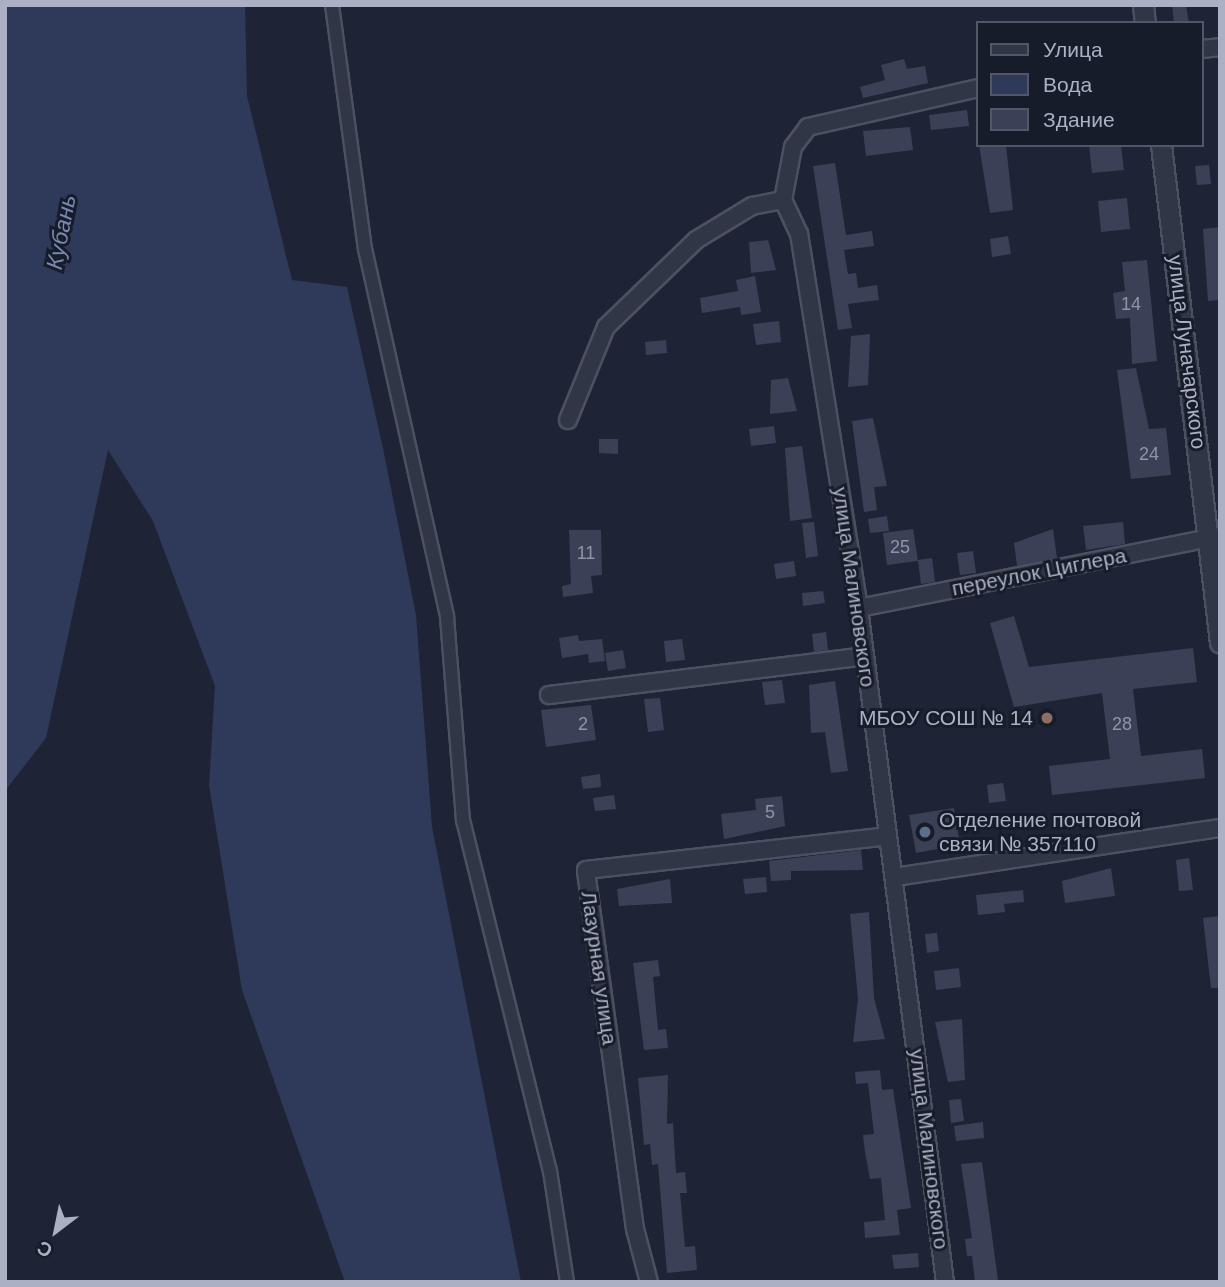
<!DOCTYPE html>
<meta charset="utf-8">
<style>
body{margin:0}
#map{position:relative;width:1225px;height:1287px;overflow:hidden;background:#1e2435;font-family:Arial,sans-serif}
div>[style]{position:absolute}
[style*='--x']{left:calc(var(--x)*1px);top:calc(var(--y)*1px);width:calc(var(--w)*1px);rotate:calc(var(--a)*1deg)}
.water>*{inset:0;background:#2f3a5b}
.building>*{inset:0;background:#3a4157}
.roads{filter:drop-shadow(2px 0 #4c5161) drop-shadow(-2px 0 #4c5161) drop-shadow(0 2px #4c5161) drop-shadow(0 -2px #4c5161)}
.pedestrian>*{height:12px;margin:-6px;padding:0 6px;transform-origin:6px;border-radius:6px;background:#313646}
.minor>*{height:16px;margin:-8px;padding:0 8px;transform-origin:8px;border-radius:8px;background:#313646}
.tertiary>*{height:19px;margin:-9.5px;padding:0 9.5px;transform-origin:9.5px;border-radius:9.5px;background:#313646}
.dots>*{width:19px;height:19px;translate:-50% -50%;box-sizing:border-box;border:4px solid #171c2a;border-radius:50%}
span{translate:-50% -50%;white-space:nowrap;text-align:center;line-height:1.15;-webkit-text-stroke:6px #171c2a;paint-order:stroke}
.number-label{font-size:18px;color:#8f94a9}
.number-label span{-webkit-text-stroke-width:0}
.street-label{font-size:21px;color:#abb0c4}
.poi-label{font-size:21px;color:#abb0c4}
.right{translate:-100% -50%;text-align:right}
.left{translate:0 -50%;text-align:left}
.water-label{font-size:23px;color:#7a88b2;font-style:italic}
.frame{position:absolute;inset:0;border:7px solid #abb0c4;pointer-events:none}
.legend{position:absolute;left:976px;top:21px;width:228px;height:126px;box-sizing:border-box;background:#171c2a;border:2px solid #525768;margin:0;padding:9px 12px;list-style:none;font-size:21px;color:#abb0c4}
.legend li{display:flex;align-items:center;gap:14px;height:35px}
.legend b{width:35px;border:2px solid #525768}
.north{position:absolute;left:21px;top:1196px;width:70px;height:70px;-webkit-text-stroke:5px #171c2a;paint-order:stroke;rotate:212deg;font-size:19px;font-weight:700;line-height:28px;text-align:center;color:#abb0c4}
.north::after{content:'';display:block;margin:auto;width:24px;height:32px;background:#abb0c4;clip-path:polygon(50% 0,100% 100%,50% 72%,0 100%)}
</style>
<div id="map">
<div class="water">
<i style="clip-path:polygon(5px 5px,245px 5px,247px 96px,292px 280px,347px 287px,384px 453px,416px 615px,432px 827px,521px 1282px,345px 1282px,242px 990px,209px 785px,215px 686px,153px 521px,108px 450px,46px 738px,5px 791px)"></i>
</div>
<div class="building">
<i style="clip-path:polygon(1172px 5px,1186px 5px,1189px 23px,1174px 23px)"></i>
<i style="clip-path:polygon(904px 59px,907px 69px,925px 66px,928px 83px,863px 98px,860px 87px,885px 80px,881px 65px)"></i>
<i style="clip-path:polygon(967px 110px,969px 126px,931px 130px,929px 115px)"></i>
<i style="clip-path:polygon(910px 127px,913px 150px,866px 156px,863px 131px)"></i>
<i style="clip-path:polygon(979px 145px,1006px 145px,1013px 210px,990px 213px)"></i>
<i style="clip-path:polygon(1089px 145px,1121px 145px,1124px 170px,1092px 173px)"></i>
<i style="clip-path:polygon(835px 163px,846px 235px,872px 231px,874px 246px,844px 250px,848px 274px,856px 273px,858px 288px,877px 285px,879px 300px,848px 304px,852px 328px,838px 330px,813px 166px)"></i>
<i style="clip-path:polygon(1209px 165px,1211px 184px,1197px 185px,1195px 166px)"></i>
<i style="clip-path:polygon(1127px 198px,1130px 229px,1101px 232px,1098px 201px)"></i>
<i style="clip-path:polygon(1220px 227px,1220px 300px,1208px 301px,1203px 229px)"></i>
<i style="clip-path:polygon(1008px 236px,1011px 254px,992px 257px,990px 239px)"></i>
<i style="clip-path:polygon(768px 240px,776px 270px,751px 273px,749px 242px)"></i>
<i style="clip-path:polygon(1147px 260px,1157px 361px,1132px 364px,1130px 318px,1116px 319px,1113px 293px,1125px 291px,1122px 262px)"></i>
<i style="clip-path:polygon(755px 276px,761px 312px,741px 315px,740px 307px,702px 313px,700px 298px,738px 291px,736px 280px)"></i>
<i style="clip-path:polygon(779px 321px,781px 342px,756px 345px,753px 324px)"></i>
<i style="clip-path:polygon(870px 334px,868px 385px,848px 387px,851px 336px)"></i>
<i style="clip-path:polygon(666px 340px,667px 353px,646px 355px,645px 342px)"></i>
<i style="clip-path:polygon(1136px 368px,1149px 429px,1166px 428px,1171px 475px,1131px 479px,1117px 370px)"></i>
<i style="clip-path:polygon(788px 378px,797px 411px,770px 414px,771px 380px)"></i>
<i style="clip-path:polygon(873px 418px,887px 486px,874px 487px,877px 510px,864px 512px,852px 421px)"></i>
<i style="clip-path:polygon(774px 426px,776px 443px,751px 446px,749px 429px)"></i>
<i style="clip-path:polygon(599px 439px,618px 439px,618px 454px,599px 453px)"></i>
<i style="clip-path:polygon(802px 446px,812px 518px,790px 521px,785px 448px)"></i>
<i style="clip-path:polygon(887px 516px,889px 531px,870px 533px,868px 519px)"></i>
<i style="clip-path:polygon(814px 522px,818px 556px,806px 558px,802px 523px)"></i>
<i style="clip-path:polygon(1123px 522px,1125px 544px,1086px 550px,1083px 526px)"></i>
<i style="clip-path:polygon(913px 529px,918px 561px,887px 565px,883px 533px)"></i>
<i style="clip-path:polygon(1053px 529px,1057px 558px,1017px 566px,1014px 543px)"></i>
<i style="clip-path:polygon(569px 530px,601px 530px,602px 575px,591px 576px,593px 593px,563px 597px,562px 586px,571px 584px)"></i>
<i style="clip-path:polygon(973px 551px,976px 573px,960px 575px,957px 553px)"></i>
<i style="clip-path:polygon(932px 558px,935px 582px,921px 584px,918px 560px)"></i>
<i style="clip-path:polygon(794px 561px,796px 576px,776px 579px,774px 564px)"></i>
<i style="clip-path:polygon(823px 591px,825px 603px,803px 606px,802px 593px)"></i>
<i style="clip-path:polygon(1014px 616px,1029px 667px,1193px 648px,1197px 682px,1133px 689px,1141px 756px,1202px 749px,1205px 778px,1052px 795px,1049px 766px,1110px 759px,1102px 693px,1014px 707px,990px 623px)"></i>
<i style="clip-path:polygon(826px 632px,828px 650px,814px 652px,812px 634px)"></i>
<i style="clip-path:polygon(578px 635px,579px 641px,602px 639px,605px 661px,589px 663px,588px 654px,562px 658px,559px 638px)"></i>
<i style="clip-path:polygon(682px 639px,685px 660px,666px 662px,664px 641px)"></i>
<i style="clip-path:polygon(623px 650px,626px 668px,608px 671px,605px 653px)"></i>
<i style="clip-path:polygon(782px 680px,785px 703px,765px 705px,762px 682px)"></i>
<i style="clip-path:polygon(835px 681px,848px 771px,831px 773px,825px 732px,811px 733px,809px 685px)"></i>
<i style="clip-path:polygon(660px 698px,664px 730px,648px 732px,644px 699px)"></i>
<i style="clip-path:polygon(591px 705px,596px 740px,546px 747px,541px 710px)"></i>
<i style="clip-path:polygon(600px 774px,601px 787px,583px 789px,581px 777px)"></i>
<i style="clip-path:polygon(1003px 783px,1006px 801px,989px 803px,987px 785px)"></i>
<i style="clip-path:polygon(614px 795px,616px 809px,595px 811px,593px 798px)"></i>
<i style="clip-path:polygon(782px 796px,785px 826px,724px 839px,721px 814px,756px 810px,755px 799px)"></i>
<i style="clip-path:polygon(954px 808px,960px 845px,916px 853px,909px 815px)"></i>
<i style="clip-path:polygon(861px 850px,863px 870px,791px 871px,791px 880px,771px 881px,769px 861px)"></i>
<i style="clip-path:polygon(1189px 858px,1193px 890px,1179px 891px,1176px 860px)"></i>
<i style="clip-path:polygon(1111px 868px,1115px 896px,1065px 903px,1062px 881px)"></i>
<i style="clip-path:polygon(766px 877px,767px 892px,745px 894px,743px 879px)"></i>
<i style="clip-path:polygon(670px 879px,672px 903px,619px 906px,617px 889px)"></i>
<i style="clip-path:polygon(1023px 890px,1024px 902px,1004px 904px,1005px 912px,978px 915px,976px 895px)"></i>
<i style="clip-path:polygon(869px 912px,874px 998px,885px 1039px,853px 1042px,858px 999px,850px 914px)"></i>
<i style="clip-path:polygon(1220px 916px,1220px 988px,1211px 988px,1203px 918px)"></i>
<i style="clip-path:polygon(937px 933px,939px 951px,927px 953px,925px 934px)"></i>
<i style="clip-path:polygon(658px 960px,660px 976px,653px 977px,658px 1030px,666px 1029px,668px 1048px,644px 1050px,633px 963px)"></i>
<i style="clip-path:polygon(959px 968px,961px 987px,936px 990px,934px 971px)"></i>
<i style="clip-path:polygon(962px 1019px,965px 1080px,948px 1082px,935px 1022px)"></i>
<i style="clip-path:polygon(880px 1070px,882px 1090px,893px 1089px,911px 1208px,897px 1210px,900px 1235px,865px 1238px,864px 1222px,885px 1220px,881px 1178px,870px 1179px,865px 1152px,863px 1135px,874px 1134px,868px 1083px,856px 1084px,855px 1072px)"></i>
<i style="clip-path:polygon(668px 1075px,667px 1124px,673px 1123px,676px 1173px,685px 1172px,687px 1193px,680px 1193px,685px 1247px,695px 1246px,697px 1270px,667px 1273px,658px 1164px,652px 1165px,650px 1144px,644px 1145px,638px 1078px)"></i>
<i style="clip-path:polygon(961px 1099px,964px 1121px,951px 1123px,949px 1100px)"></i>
<i style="clip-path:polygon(983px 1122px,984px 1138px,956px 1141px,954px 1126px)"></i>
<i style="clip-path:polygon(982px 1162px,998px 1280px,975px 1282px,972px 1256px,967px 1256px,965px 1239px,972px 1238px,961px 1164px)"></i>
<i style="clip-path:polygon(918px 1253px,919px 1267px,894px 1269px,892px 1255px)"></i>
</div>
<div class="roads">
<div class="pedestrian">
<i style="--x:332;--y:5;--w:246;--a:82.3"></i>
<i style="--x:365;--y:249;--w:377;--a:77.4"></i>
<i style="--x:447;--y:617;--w:204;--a:85.5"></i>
<i style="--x:463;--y:820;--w:362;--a:76.1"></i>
<i style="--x:550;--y:1171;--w:112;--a:81.3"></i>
</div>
<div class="minor">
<i style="--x:1202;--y:49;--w:18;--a:-6"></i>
<i style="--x:568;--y:420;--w:100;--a:-67.8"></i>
<i style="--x:606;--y:327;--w:125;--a:-44"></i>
<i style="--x:696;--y:240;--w:66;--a:-31.3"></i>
<i style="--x:752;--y:206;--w:32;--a:-11"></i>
<i style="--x:859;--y:608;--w:368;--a:-11.3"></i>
<i style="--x:549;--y:695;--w:318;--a:-7"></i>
<i style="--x:895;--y:877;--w:329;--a:-8.6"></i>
<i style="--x:649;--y:1282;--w:55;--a:-104.8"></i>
<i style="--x:635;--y:1229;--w:362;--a:-97.8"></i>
<i style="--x:586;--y:870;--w:303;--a:-6.4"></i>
<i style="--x:945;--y:1282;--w:679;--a:-97.27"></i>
<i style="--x:859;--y:608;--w:379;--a:-99.1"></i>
<i style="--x:799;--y:234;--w:38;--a:-115"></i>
<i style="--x:783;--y:200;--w:54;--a:-79.3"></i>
<i style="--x:793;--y:147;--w:25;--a:-53"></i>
<i style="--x:808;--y:127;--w:174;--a:-12.9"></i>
</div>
<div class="tertiary">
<i style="--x:1143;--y:5;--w:18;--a:84"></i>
<i style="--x:1161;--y:145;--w:501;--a:83.24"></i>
</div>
</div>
<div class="dots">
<i style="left:1047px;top:718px;background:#8d6e63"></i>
<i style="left:925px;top:832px;background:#5c6f8a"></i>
</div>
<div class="number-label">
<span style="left:1131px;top:304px">14</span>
<span style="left:1149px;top:454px">24</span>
<span style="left:900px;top:547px">25</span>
<span style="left:586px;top:553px">11</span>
<span style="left:583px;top:724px">2</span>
<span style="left:1122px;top:724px">28</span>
<span style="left:770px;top:812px">5</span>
</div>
<div class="street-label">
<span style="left:1187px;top:352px;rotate:83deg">улица Луначарского</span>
<span style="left:1039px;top:572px;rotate:-11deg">переулок Циглера</span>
<span style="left:854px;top:587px;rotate:82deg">улица Малиновского</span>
<span style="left:599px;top:968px;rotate:82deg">Лазурная улица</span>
<span style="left:929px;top:1149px;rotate:83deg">улица Малиновского</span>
</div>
<div class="poi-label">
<span class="right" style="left:1033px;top:718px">МБОУ СОШ № 14</span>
<span class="left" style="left:939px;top:832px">Отделение почтовой<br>связи № 357110</span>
</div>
<div class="water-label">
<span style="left:61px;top:232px;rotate:-79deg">Кубань</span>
</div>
<div class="frame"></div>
<ul class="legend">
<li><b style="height:9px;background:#313646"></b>Улица</li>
<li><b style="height:19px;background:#2f3a5b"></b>Вода</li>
<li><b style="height:19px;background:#3a4157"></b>Здание</li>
</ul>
<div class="north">С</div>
</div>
